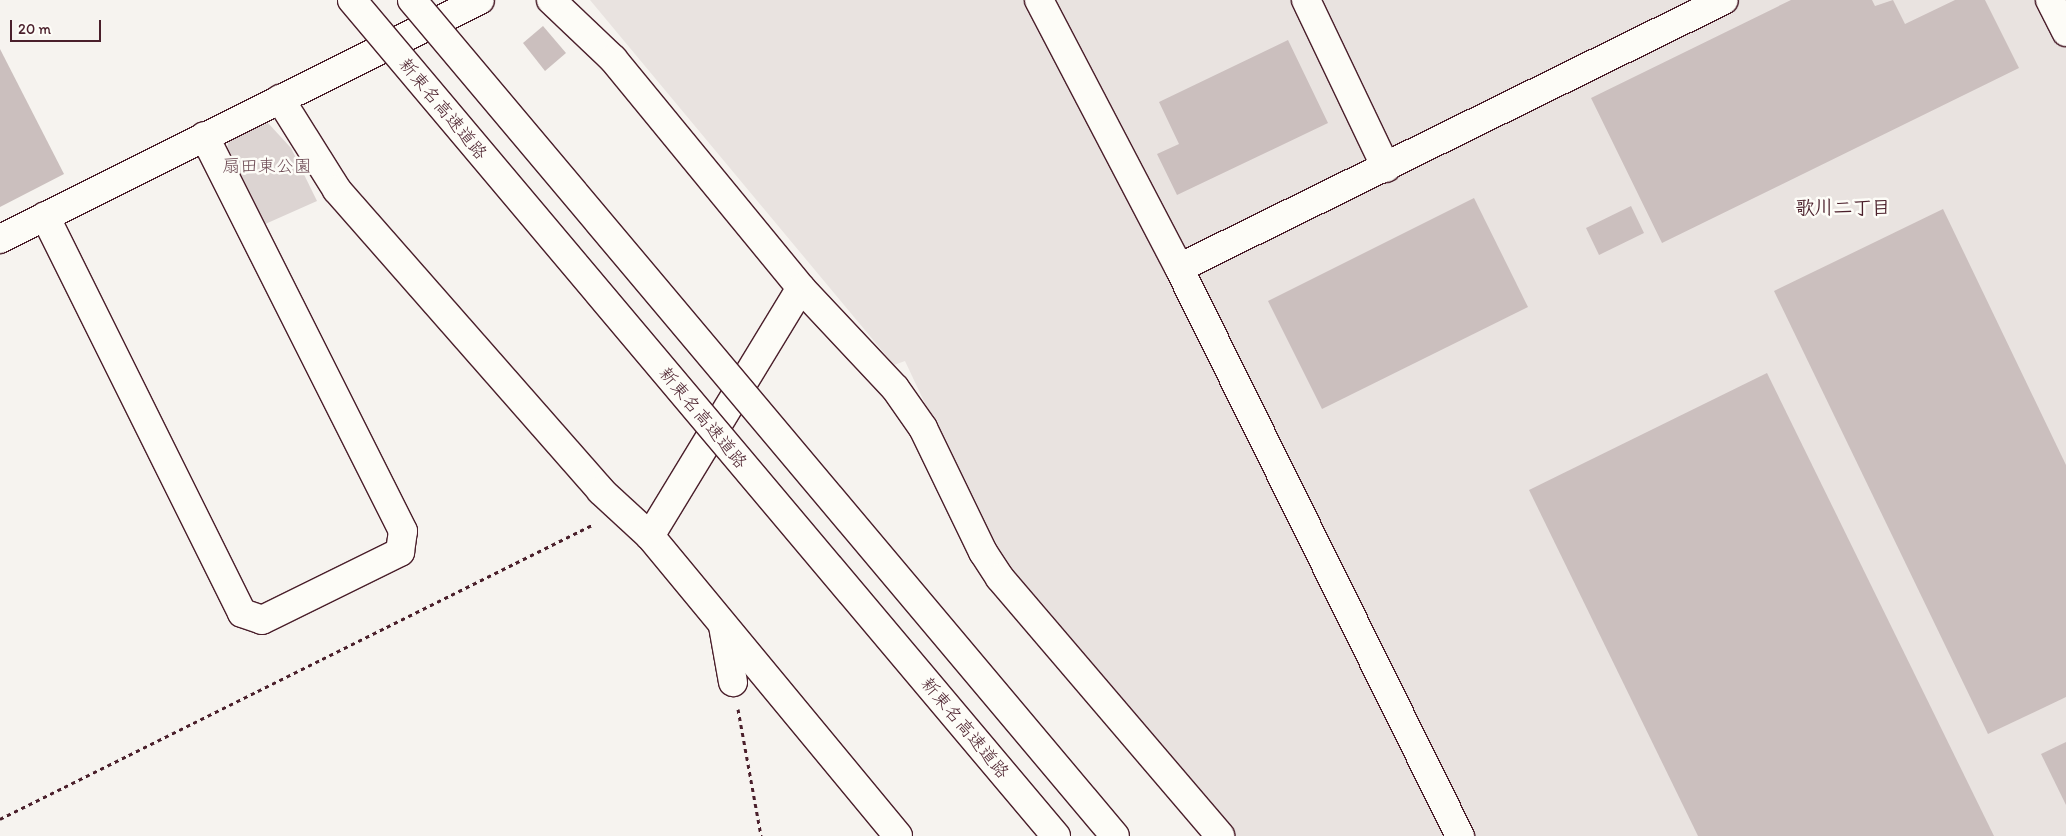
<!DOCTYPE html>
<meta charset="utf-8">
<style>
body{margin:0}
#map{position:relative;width:2066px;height:836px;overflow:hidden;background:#f6f3ef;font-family:Itim,"Klee One",sans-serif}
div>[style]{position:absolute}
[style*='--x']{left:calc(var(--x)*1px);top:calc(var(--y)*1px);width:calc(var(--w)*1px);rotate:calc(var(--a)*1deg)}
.built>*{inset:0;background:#e9e3e0}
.green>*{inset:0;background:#dcd4d2}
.building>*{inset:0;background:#cbbfbe}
.path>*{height:3px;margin-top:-1.5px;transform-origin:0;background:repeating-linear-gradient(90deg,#4a1f2b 0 4px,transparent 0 8px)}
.roads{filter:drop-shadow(1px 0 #4a1f2b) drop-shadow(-1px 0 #4a1f2b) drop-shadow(0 1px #4a1f2b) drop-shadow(0 -1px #4a1f2b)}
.minor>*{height:28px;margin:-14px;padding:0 14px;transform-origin:14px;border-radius:14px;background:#fdfcf7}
.tertiary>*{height:28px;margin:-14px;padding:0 14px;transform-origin:14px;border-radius:14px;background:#fdfcf7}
.bridges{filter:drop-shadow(1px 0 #4a1f2b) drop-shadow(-1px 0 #4a1f2b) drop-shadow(0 1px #4a1f2b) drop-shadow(0 -1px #4a1f2b)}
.motorway-bridge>*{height:28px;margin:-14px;padding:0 14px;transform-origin:14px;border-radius:14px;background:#fdfcf7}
span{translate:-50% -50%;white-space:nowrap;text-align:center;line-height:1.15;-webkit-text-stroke:5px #fdfcf7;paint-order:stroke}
.street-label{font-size:18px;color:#4a1f2b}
.park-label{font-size:18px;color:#6e4c55}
.neighbourhood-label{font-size:19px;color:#4a1f2b;font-weight:700}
.scale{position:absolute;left:10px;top:20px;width:91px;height:22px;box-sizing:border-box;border:2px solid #4a1f2b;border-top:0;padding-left:6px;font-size:15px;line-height:18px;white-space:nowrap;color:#4a1f2b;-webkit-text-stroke:4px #fdfcf7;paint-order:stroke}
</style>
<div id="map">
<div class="built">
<i style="clip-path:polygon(590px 0,2066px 0,2066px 836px,1234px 836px,1042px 603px,1022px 610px,905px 361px,894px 365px)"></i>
</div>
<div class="green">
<i style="clip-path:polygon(268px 123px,291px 148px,317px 201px,263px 225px,226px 152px,229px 140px)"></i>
</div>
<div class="building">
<i style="clip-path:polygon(1791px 0,1872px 0,1875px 6px,1893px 0,1905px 24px,1955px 0,1985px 0,2019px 68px,1662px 243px,1591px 98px)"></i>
<i style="clip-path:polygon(543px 26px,566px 53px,545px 71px,523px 43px)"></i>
<i style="clip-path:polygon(1288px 40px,1328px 123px,1177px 195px,1157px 154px,1179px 144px,1159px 102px)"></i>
<i style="clip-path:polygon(0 49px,64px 174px,0 207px)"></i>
<i style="clip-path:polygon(1474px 198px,1528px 307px,1322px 409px,1268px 301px)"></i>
<i style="clip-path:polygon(1631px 206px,1644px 233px,1599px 255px,1586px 228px)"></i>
<i style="clip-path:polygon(1943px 209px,2066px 465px,2066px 697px,1988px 734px,1774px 291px)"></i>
<i style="clip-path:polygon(1767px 373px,1994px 836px,1698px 836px,1529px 490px)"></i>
<i style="clip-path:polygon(2066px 742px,2066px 805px,2041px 754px)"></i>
</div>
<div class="path">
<i style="--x:738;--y:709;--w:129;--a:79.7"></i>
<i style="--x:0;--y:819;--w:663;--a:-26.41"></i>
</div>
<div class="roads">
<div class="minor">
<i style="--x:551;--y:0;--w:86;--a:43.6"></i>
<i style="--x:613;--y:59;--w:296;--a:50.6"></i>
<i style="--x:801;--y:288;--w:137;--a:46.8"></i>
<i style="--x:895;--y:388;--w:49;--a:55"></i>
<i style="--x:923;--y:428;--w:138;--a:64.2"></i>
<i style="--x:983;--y:552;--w:31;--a:57"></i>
<i style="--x:1000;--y:578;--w:339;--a:49.5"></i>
<i style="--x:1306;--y:0;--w:186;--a:64.5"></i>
<i style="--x:280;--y:99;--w:107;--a:57.9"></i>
<i style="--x:337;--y:190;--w:400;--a:48.7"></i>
<i style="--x:601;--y:491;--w:67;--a:42.6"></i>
<i style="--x:650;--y:536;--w:389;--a:50.4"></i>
<i style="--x:45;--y:216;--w:443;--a:63.6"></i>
<i style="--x:242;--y:613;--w:21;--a:19"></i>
<i style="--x:262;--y:620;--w:154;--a:-26.2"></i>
<i style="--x:400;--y:552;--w:21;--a:-82"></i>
<i style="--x:403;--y:531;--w:442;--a:-116.7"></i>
<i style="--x:650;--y:536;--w:290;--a:-58.7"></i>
<i style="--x:723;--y:626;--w:57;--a:79.9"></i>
</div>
<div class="tertiary">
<i style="--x:1039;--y:0;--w:302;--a:62.4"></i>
<i style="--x:1179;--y:268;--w:634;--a:63.68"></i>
<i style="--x:2050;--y:0;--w:36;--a:63"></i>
<i style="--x:0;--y:239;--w:536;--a:-26.47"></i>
<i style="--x:1179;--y:268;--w:607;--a:-26.19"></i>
</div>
</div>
<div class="bridges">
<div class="motorway-bridge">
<i style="--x:352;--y:0;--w:1093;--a:49.9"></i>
<i style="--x:412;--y:0;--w:1092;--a:49.94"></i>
</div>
</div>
<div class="street-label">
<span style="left:443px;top:109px;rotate:50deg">新東名高速道路</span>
<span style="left:703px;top:418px;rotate:50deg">新東名高速道路</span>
<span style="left:965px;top:728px;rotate:50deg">新東名高速道路</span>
</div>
<div class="park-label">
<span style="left:267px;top:166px">扇田東公園</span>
</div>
<div class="neighbourhood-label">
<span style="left:1843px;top:208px">歌川二丁目</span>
</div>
<div class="scale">20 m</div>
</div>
